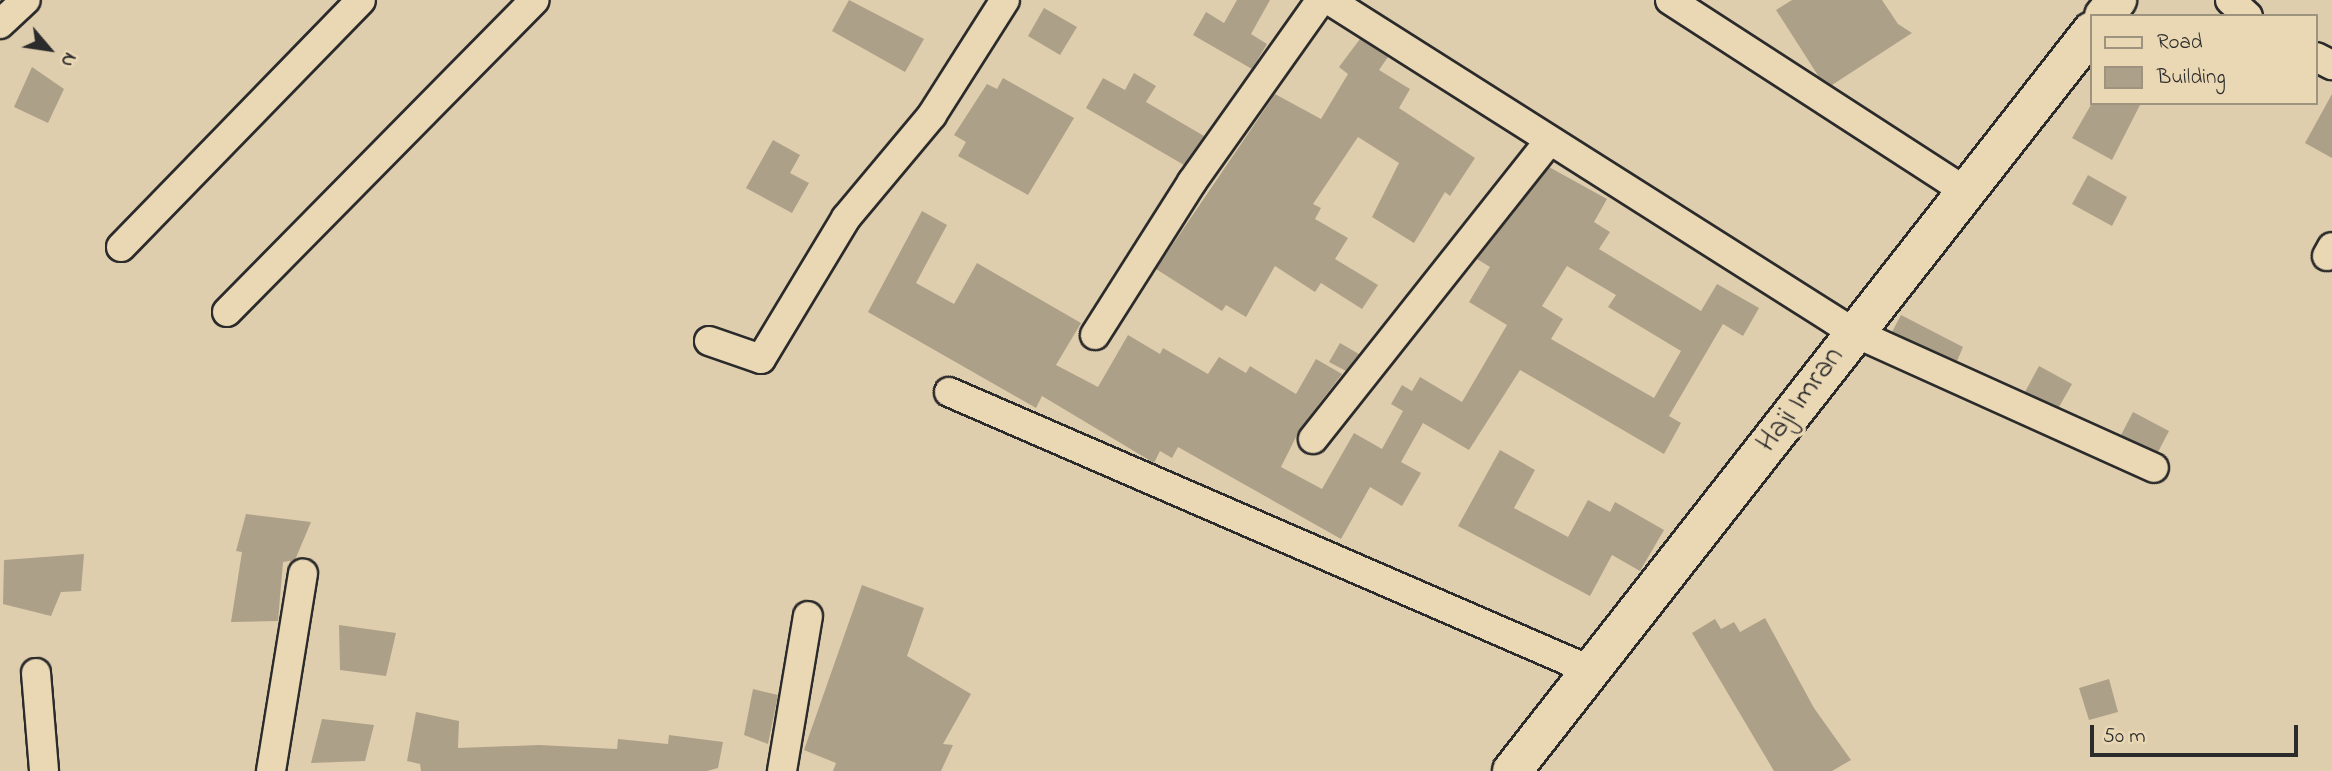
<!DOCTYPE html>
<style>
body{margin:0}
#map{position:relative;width:2332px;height:771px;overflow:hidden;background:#dfcead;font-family:"Indie Flower",sans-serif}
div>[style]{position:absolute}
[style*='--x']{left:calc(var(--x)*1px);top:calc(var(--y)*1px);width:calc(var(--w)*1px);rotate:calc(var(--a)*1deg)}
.building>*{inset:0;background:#ada088}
.roads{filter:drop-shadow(2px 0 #2b2b2b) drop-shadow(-2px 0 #2b2b2b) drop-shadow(0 2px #2b2b2b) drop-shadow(0 -2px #2b2b2b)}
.street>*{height:28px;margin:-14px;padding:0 14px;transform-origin:14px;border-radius:14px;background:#ead8b5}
.secondary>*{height:38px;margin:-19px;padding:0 19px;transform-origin:19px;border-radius:19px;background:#ead8b5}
span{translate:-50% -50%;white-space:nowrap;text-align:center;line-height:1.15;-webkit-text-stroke:7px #ead8b5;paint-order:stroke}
.street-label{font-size:30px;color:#2b2b2b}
.legend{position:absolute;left:2090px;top:14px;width:228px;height:91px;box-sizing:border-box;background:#ead8b5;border:2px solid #9e937e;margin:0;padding:9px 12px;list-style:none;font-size:21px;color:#2b2b2b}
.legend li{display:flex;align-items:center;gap:14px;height:35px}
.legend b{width:35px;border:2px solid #9e937e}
.north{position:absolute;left:14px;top:14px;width:70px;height:70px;-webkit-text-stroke:5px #ead8b5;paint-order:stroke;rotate:119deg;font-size:19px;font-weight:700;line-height:28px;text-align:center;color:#2b2b2b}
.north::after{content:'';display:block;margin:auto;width:24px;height:32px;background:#2b2b2b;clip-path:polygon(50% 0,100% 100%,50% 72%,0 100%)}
.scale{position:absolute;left:2090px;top:725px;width:208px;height:32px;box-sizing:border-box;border:4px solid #2b2b2b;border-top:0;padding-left:9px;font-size:21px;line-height:24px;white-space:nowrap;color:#2b2b2b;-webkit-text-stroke:5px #ead8b5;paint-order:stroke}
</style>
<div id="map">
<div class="building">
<i style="clip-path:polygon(849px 0,924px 39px,905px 72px,832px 31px)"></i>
<i style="clip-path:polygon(1237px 0,1270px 0,1251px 34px,1267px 44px,1252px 69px,1193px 35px,1206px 12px,1224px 23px)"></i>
<i style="clip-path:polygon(1792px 0,1882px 0,1898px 24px,1912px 33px,1832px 85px,1819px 77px,1776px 10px)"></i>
<i style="clip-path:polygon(1044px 8px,1077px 27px,1060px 55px,1028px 36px)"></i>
<i style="clip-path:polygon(1360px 39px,1388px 57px,1379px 70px,1410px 89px,1399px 108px,1475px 158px,1450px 196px,1445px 192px,1414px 243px,1372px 217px,1399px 163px,1358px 137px,1313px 204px,1321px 208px,1315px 219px,1348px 238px,1335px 259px,1378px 285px,1362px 309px,1321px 283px,1315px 292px,1275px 266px,1246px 317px,1226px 305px,1222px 311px,1156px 269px,1275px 94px,1321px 119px,1348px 74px,1339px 67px)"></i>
<i style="clip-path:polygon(32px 67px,64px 89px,48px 123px,14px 107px)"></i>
<i style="clip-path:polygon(1134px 73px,1156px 86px,1146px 102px,1204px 136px,1184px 165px,1086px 108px,1103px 78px,1125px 90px)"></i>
<i style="clip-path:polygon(1003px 78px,1074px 118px,1028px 195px,958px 156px,966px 142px,954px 135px,987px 84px,997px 89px)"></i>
<i style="clip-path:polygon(2332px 94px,2332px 158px,2305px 143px)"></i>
<i style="clip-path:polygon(2092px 103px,2141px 103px,2112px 160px,2072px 138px)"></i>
<i style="clip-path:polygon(773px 140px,800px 155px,790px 173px,809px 183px,792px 213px,746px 188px)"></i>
<i style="clip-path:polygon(evenodd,1549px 167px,1607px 199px,1594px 222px,1610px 232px,1599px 249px,1701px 311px,1717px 284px,1759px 308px,1743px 336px,1723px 324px,1669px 416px,1681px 423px,1664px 454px,1520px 370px,1469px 450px,1423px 423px,1401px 462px,1421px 473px,1402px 506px,1370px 487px,1341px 539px,1178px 447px,1172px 458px,1160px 451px,1154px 463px,1042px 396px,1036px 408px,868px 312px,922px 211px,947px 225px,916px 283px,954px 304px,977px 263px,1081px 323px,1056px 365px,1098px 387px,1128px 335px,1160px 354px,1163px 348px,1208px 374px,1219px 357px,1246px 373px,1250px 366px,1296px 394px,1316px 359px,1342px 374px,1300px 429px,1281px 467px,1322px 489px,1354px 433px,1382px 449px,1403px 411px,1391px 404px,1402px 385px,1412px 391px,1420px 377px,1462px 402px,1507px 325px,1469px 302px,1490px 267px,1477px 259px,1549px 167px,1567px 266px,1616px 295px,1608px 307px,1681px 351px,1654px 398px,1551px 339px,1563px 319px,1542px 306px,1567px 266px)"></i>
<i style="clip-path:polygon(2088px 175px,2127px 197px,2112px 226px,2072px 204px)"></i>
<i style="clip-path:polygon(1901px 315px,1963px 347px,1957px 361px,1892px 332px)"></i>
<i style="clip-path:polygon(1340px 343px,1359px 354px,1346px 371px,1329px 362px)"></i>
<i style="clip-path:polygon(2039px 366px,2072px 384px,2059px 407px,2025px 392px)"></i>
<i style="clip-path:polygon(2133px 412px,2169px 431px,2158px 452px,2121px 435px)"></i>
<i style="clip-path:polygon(1500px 450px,1535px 470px,1514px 508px,1568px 537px,1588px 500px,1610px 512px,1615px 502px,1664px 530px,1640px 571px,1612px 555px,1590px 596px,1458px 526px)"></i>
<i style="clip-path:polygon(246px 514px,311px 522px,295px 560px,283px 562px,278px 621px,231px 622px,242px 552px,236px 551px)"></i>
<i style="clip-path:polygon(84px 554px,81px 591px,61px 592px,51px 616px,3px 604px,4px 560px)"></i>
<i style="clip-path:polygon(862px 585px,924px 608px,907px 656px,971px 694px,943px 744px,953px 745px,941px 771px,833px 771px,836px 763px,804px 750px)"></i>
<i style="clip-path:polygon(1765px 618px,1814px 708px,1851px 760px,1832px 771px,1774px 771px,1692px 633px,1715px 619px,1721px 629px,1734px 622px,1740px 632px)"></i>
<i style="clip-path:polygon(339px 625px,396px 633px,386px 676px,340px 670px)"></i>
<i style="clip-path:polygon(2109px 679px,2118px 712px,2089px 720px,2079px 688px)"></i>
<i style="clip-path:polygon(753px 689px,778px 695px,768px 744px,744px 735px)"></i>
<i style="clip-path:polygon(416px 712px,459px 721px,458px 748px,539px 745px,617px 749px,618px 739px,668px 744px,669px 735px,723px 742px,718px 768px,707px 771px,421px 771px,420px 764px,407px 761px)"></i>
<i style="clip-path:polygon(322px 719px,374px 725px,365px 761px,311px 763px)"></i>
</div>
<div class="roads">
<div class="street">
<i style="--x:1329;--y:0;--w:620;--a:32.36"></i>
<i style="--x:1853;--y:332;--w:330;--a:24.3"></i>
<i style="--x:1670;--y:0;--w:351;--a:32.9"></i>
<i style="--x:2230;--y:0;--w:24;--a:42"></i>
<i style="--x:0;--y:24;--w:35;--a:-43"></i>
<i style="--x:2316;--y:57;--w:18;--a:27"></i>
<i style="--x:121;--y:247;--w:344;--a:-45.8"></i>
<i style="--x:2327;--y:256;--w:10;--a:-61"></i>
<i style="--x:227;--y:312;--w:438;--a:-45.4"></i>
<i style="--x:1095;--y:335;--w:181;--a:-57.6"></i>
<i style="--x:1192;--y:182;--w:223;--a:-54.7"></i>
<i style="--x:709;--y:341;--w:55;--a:19.1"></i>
<i style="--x:761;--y:359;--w:165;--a:-58.9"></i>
<i style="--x:846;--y:218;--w:134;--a:-50.1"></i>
<i style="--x:932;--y:115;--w:136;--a:-57.6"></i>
<i style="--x:949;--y:392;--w:701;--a:23.46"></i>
<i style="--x:1313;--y:439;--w:380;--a:-51.6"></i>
<i style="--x:36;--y:673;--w:98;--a:85.3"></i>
<i style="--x:271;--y:771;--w:200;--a:-80.8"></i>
<i style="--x:782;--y:771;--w:157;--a:-80.5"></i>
</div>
<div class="secondary">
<i style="--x:2104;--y:16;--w:21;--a:-51"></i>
<i style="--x:1512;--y:771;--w:940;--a:-51.91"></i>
</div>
</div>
<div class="street-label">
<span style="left:1801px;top:400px;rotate:-53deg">Haji Imran</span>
</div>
<ul class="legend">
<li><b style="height:9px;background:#ead8b5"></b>Road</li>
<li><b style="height:19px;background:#ada088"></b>Building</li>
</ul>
<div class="north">N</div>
<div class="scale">50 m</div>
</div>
